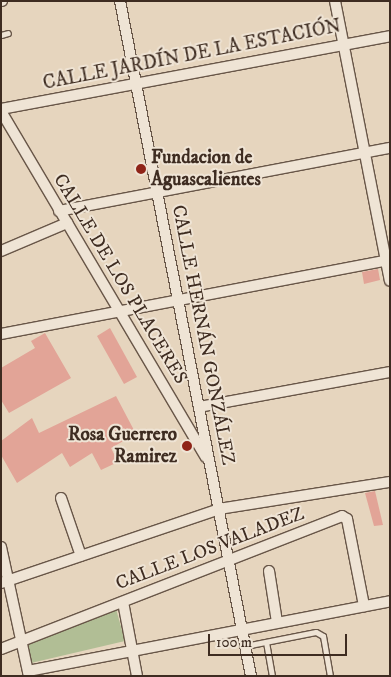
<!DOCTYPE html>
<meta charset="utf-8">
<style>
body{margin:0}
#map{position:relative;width:391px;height:677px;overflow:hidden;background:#e6d5be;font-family:"IM FELL DW Pica",serif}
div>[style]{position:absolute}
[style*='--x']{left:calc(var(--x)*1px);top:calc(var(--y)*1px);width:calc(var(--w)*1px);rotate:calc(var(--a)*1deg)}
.green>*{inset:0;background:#b1be95}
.building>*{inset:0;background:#e2a497}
.roads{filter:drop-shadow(1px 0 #685648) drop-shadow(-1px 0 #685648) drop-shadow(0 1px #685648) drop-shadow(0 -1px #685648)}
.service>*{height:5px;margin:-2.5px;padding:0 2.5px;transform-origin:2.5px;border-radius:2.5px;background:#efe4d5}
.minor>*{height:10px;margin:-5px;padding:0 5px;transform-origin:5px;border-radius:5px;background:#efe4d5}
.dots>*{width:14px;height:14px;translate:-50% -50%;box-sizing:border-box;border:2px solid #efe4d5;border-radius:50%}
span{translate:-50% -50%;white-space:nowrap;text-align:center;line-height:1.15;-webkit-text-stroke:4px #efe4d5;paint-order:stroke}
.street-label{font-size:19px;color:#3e2c21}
.poi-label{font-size:19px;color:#3e2c21;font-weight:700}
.left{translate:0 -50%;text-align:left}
.right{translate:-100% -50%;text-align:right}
.frame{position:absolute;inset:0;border:2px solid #3e2c21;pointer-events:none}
.scale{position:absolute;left:208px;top:634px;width:139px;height:22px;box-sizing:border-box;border:2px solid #3e2c21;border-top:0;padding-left:6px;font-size:15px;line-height:18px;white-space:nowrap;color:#3e2c21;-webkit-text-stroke:4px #efe4d5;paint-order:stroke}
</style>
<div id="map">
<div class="green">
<i style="clip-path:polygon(116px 609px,125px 641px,31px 663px,26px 644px)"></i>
</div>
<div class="building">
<i style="clip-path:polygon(378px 269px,380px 280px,364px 284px,362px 272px)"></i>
<i style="clip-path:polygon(110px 328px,137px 377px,124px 384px,97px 336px)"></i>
<i style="clip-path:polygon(45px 333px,71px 378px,9px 413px,1px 400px,1px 368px,35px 348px,31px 341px)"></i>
<i style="clip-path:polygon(116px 396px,136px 434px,111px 448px,118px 462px,101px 470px,92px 453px,70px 467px,62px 453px,17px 483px,1px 455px,1px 441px,32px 418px,39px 433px)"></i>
<i style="clip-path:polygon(375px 491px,383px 525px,374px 526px,365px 493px)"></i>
</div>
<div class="roads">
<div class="service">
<i style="--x:1;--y:35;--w:7;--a:-16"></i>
<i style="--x:266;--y:642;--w:35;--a:80"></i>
<i style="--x:245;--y:646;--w:72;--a:-11.2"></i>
<i style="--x:316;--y:632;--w:8;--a:30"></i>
<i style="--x:323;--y:636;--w:41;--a:80.1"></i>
</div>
<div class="minor">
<i style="--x:1;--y:1;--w:1;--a:0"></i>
<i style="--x:120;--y:1;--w:688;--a:79.02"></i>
<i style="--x:335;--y:1;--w:285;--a:78.9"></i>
<i style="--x:1;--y:109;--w:396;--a:-10.6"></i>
<i style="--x:1;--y:111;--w:402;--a:59.4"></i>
<i style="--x:59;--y:211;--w:337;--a:-10.8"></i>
<i style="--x:1;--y:251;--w:72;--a:-23"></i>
<i style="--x:1;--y:334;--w:396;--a:-10.8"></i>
<i style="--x:199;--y:407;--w:194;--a:-10.4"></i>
<i style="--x:61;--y:498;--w:61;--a:71"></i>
<i style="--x:1;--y:547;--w:132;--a:77.8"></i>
<i style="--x:269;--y:571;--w:52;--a:81.1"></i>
<i style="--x:1;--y:583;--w:230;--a:-18.7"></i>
<i style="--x:219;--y:509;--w:173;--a:-9"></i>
<i style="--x:123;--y:602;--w:75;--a:79.3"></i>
<i style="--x:1;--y:649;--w:366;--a:-21.3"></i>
<i style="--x:342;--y:516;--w:6;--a:31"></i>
<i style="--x:347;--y:519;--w:89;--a:78.9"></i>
<i style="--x:28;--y:671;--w:369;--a:-10.9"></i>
</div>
</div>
<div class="dots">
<i style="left:141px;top:169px;background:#8f2418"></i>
<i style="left:187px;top:446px;background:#8f2418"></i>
</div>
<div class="street-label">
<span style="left:192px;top:55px;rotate:-11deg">CALLE JARDÍN DE LA ESTACIÓN</span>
<span style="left:120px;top:279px;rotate:59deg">CALLE DE LOS PLACERES</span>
<span style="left:203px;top:335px;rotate:79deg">CALLE HERNÁN GONZÁLEZ</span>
<span style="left:210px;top:549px;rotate:-21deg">CALLE LOS VALADEZ</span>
</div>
<div class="poi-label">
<span class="left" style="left:151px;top:169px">Fundacion de<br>Aguascalientes</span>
<span class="right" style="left:177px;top:446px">Rosa Guerrero<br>Ramirez</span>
</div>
<div class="frame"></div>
<div class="scale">100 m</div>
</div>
